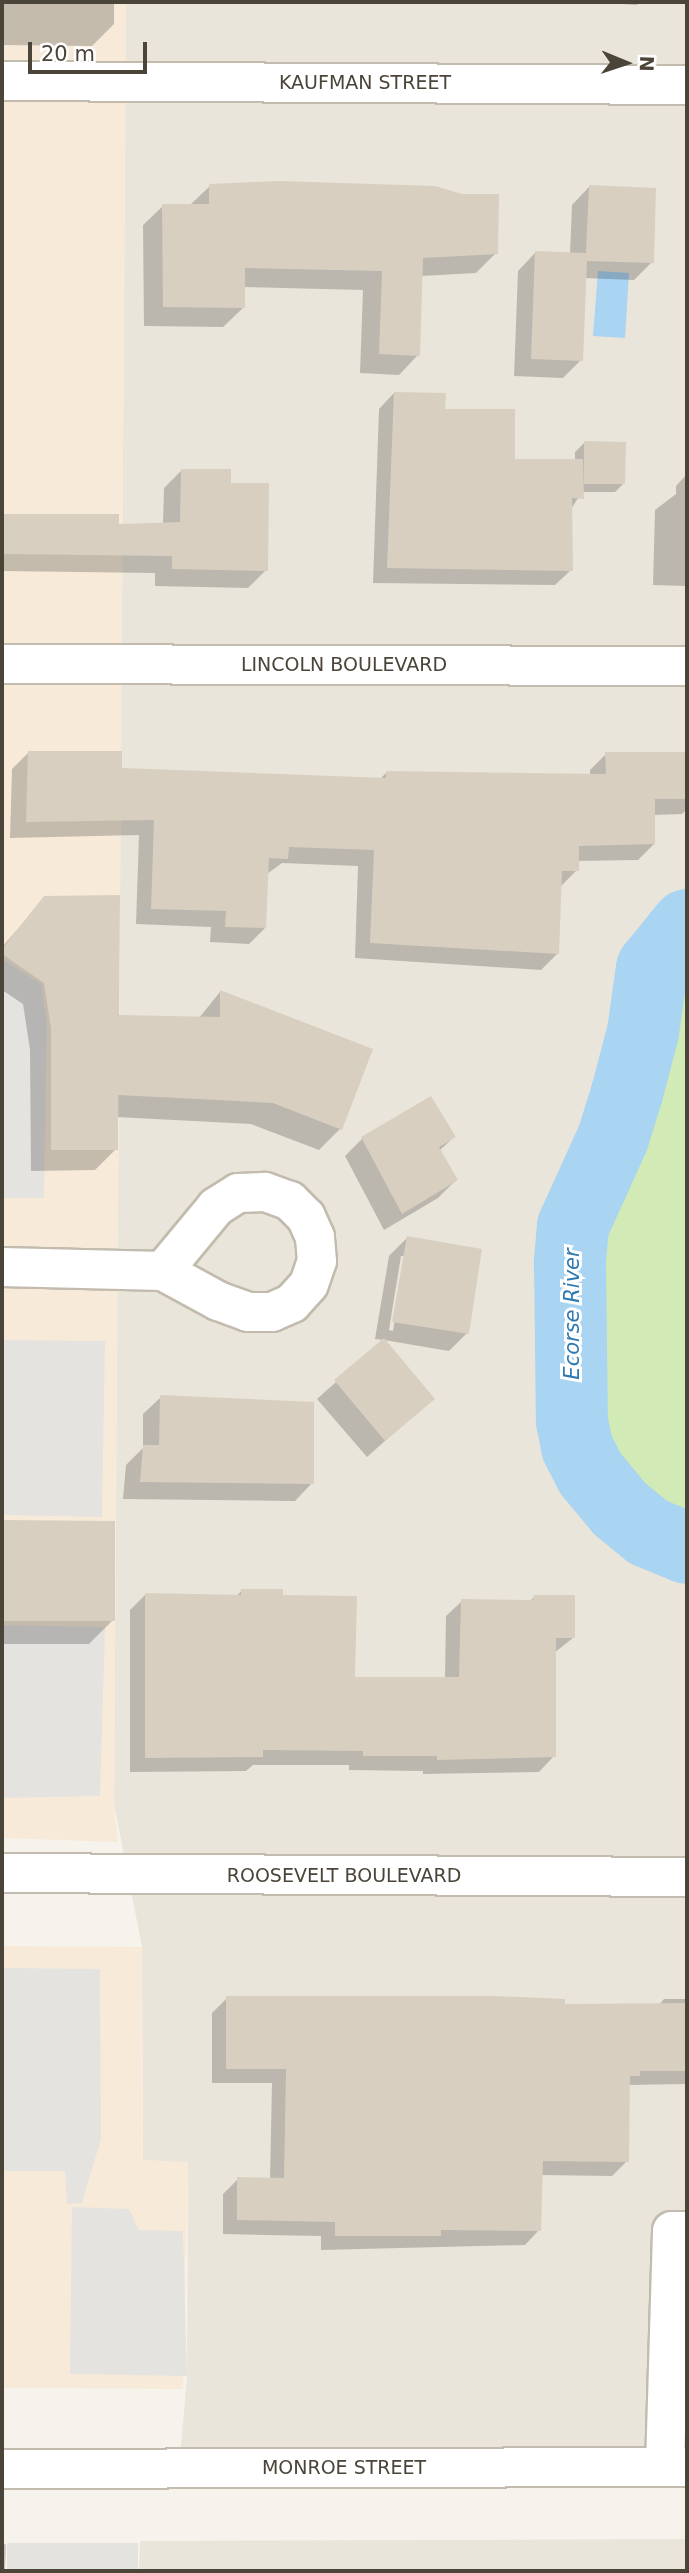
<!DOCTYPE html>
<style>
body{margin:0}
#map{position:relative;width:689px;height:2573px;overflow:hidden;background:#f6f3ec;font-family:"DejaVu Sans",sans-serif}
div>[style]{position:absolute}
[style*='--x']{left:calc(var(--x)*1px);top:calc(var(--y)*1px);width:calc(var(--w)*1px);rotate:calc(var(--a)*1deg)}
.residential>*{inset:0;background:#eae5da}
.commercial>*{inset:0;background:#f7ead8}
.green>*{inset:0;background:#d2eab5}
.parking>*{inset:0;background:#e5e3e0}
.water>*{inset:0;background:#a9d4f2}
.shadow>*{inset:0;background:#0003}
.river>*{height:72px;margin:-36px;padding:0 36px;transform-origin:36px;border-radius:36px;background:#a9d4f2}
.building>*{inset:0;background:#d8cfc1}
.roads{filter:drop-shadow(2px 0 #c2bbae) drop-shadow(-2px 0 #c2bbae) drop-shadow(0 2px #c2bbae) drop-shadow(0 -2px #c2bbae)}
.minor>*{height:38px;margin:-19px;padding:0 19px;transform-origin:19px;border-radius:19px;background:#fff}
span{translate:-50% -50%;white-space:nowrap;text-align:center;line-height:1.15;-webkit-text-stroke:6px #fff;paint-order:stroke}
.street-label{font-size:19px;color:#4b4439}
.water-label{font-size:21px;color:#2e7ab2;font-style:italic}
.frame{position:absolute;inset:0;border:4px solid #4b4439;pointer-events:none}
.north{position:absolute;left:591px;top:28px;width:70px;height:70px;-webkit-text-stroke:5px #fff;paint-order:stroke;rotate:92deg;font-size:19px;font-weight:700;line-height:28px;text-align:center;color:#4b4439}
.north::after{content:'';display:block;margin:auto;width:24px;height:32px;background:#4b4439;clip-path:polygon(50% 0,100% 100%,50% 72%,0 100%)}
.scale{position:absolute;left:28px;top:42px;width:119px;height:32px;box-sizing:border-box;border:4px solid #4b4439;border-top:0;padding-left:9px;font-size:21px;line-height:24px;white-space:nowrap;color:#4b4439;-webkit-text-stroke:5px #fff;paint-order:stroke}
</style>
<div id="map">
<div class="residential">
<i style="clip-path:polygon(126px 2px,687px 2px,687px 2470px,179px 2468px,187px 2376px,188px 2163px,143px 2160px,142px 1947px,114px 1804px)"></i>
<i style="clip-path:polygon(687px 2539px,687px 2571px,139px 2571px,140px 2541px)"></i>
</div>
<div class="commercial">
<i style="clip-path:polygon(2px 2px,126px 2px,114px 1804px,118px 1842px,2px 1838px)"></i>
<i style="clip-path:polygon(2px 1946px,142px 1947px,143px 2160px,188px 2162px,183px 2389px,2px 2388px)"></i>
</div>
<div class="green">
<i style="clip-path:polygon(687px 925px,687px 1548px,648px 1532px,620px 1509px,591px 1474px,577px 1447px,572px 1421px,570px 1264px,573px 1226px,613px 1138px,627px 1093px,643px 1032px,652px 968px)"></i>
</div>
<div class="parking">
<i style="clip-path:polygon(2px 959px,41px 984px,47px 1023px,44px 1198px,2px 1198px)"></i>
<i style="clip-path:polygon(2px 1340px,105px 1341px,102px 1517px,2px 1515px)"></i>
<i style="clip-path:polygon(2px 1625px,105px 1627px,100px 1796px,2px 1798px)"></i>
<i style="clip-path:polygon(2px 1968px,100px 1969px,101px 2139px,82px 2203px,67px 2204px,65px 2171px,2px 2171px)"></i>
<i style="clip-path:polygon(72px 2207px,129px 2209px,139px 2230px,183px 2231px,187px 2376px,70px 2374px)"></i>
<i style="clip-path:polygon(7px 2543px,138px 2543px,138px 2571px,7px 2571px)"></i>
</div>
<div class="water">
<i style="clip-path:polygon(598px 271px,629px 273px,625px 338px,593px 336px)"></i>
</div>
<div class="shadow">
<i style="clip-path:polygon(2px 2px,114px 2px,114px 24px,92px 46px,2px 45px)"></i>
<i style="clip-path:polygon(587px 2px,640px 2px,637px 5px)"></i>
<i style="clip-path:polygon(210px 186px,496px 253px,476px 273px,421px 276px,418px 355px,399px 375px,360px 373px,363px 290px,243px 287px,243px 308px,223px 327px,144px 326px,143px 225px,163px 206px,190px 205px)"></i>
<i style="clip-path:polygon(589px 187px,652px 262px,634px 280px,584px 278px,581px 360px,563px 378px,514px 376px,518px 271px,535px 253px,570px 254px,572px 205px)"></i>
<i style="clip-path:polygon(394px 393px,444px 411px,514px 461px,575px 461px,575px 452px,584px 443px,624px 483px,615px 492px,582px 492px,571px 509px,571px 570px,555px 585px,373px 583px,379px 409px)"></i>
<i style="clip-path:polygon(182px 470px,266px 570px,248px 588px,155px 586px,155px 573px,2px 571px,2px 515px,117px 515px,117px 526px,163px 524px,164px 488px)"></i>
<i style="clip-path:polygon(687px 474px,687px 586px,653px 585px,655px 510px,676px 494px,676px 486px)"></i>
<i style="clip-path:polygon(28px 753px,120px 770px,380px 779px,387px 772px,590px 776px,590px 770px,606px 754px,687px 754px,687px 809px,682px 814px,653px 815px,654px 844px,638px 860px,577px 861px,577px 870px,561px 886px,557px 954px,541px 970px,355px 958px,358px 866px,282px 863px,267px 874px,265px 928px,249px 944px,210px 942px,211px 927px,136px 924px,139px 835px,10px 838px,12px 769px)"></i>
<i style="clip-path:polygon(45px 898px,117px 1017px,199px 1018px,220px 992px,371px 1050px,340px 1129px,319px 1150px,251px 1124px,116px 1117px,116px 1149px,95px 1170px,31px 1171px,30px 1050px,23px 1004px,2px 990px,2px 947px)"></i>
<i style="clip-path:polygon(454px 1137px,439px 1151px,456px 1180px,438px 1198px,384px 1230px,345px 1156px,363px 1138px)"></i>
<i style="clip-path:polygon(evenodd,407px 1238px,467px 1333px,449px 1351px,384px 1340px,433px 1398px,367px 1457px,317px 1399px,383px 1340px,375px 1339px,389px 1256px,407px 1238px,401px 1256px,405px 1256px,393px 1331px,389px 1330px,401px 1256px)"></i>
<i style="clip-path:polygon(161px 1397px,312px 1483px,295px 1501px,123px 1499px,126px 1465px,143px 1448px,143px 1414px)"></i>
<i style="clip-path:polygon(2px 1522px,113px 1523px,113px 1620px,89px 1644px,2px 1644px)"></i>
<i style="clip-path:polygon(242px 1590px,281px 1597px,353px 1679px,445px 1678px,446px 1616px,462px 1601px,529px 1602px,534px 1597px,573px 1638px,554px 1653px,554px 1756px,539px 1772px,423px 1774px,423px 1771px,349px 1770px,349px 1765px,253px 1765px,246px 1771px,130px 1772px,130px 1610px,145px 1595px,236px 1597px)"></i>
<i style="clip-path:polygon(227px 1998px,563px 2005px,659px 2005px,664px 1999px,687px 1999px,687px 2084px,628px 2085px,627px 2161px,612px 2176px,541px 2175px,539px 2230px,525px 2245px,321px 2250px,321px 2236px,223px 2234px,223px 2194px,238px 2179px,270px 2180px,272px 2083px,212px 2083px,212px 2013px)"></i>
<i style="clip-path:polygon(6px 2544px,5px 2571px,2px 2571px,2px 2545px)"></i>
</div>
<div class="river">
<i style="--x:687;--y:925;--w:55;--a:129.1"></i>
<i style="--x:652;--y:968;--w:65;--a:98"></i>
<i style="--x:643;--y:1032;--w:63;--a:104.7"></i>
<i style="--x:627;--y:1093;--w:47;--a:107.3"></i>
<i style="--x:613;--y:1138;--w:97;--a:114.4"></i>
<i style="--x:573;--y:1226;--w:38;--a:95"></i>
<i style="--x:570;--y:1264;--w:157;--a:89.3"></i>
<i style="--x:572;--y:1421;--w:26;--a:79"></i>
<i style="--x:577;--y:1447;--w:30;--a:63"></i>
<i style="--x:591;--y:1474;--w:45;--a:50.4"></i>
<i style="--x:620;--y:1509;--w:36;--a:39"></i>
<i style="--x:648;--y:1532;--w:42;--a:22.3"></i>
</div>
<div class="building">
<i style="clip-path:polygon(279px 181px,435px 186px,462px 194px,499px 194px,498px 254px,423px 258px,420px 356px,379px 354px,382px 271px,245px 268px,245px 308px,163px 307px,162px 204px,209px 204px,209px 184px)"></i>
<i style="clip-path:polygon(589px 185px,656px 188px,654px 263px,587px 261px,583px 361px,531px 359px,535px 251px,586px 253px)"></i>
<i style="clip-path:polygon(394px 392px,446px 393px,445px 409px,515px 409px,515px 459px,583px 459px,584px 499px,572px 498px,573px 571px,387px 568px)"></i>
<i style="clip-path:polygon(584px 441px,626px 442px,625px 484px,584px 484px)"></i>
<i style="clip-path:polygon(181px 469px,231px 469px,231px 483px,269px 483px,268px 571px,172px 569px,172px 556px,2px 554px,2px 514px,119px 514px,119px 524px,180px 522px)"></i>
<i style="clip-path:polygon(28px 751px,122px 751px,122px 768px,386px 778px,386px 771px,606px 774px,605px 752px,687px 752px,687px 799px,655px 799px,655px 844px,579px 846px,579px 871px,562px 871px,559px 954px,370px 943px,374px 850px,289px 847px,288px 859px,269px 858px,266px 928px,225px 927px,226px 911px,151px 909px,154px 820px,26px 822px)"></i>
<i style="clip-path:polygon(120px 895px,119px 1015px,220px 1017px,220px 990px,373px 1049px,342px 1130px,273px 1103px,118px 1095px,118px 1150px,51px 1150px,51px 1028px,44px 983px,2px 954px,2px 949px,44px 896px)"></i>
<i style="clip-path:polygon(431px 1096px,456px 1137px,439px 1147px,458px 1180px,402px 1214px,361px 1137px)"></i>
<i style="clip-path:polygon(407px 1236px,482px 1249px,469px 1334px,392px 1322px)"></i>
<i style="clip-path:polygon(384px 1338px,435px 1399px,385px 1441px,334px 1380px)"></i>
<i style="clip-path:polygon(160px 1395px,314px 1402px,314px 1484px,140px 1482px,143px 1445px,159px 1445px)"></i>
<i style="clip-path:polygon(2px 1520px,115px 1521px,115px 1621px,2px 1621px)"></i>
<i style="clip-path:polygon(241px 1589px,283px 1589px,283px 1595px,357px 1596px,355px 1677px,459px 1677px,461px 1599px,533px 1600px,534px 1595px,575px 1595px,575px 1638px,556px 1638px,556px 1757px,437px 1760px,437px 1756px,363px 1756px,363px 1751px,263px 1750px,263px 1757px,145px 1758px,145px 1593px,241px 1595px)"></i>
<i style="clip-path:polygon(226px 1996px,494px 1996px,565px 1999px,565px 2004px,687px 2003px,687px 2071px,640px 2071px,640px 2076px,630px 2076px,629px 2162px,543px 2161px,541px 2231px,441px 2230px,441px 2236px,335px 2236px,335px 2222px,237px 2220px,237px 2177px,284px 2178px,286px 2069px,226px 2069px)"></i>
</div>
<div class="roads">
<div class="minor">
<i style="--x:2;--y:81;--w:685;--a:0.33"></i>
<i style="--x:2;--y:664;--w:685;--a:0.17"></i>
<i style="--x:2;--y:1267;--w:161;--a:1.4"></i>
<i style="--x:163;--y:1271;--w:63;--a:28.6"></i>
<i style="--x:218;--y:1301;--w:32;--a:20"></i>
<i style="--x:248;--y:1312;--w:24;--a:0"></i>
<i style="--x:272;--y:1312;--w:22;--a:-24"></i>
<i style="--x:292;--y:1303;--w:25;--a:-48"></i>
<i style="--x:309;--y:1284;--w:24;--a:-71"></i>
<i style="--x:317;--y:1261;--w:24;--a:-95"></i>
<i style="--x:315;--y:1237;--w:22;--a:-114"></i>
<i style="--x:306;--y:1217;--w:23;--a:-135"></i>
<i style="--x:290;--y:1201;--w:27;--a:-160"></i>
<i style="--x:265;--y:1192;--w:27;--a:178"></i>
<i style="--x:238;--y:1193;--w:26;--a:148"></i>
<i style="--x:216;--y:1207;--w:83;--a:129.6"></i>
<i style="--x:2;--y:1873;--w:685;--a:0.33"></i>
<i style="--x:665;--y:2467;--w:236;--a:-88.3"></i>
<i style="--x:672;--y:2231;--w:15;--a:0"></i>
<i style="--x:2;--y:2469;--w:685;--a:-0.17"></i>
</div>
</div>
<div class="street-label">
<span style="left:365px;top:83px">KAUFMAN STREET</span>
<span style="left:344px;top:665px">LINCOLN BOULEVARD</span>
<span style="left:344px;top:1876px">ROOSEVELT BOULEVARD</span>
<span style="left:344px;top:2468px">MONROE STREET</span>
</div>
<div class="water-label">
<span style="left:572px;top:1314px;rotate:-90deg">Ecorse River</span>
</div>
<div class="frame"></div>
<div class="north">N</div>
<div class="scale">20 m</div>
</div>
